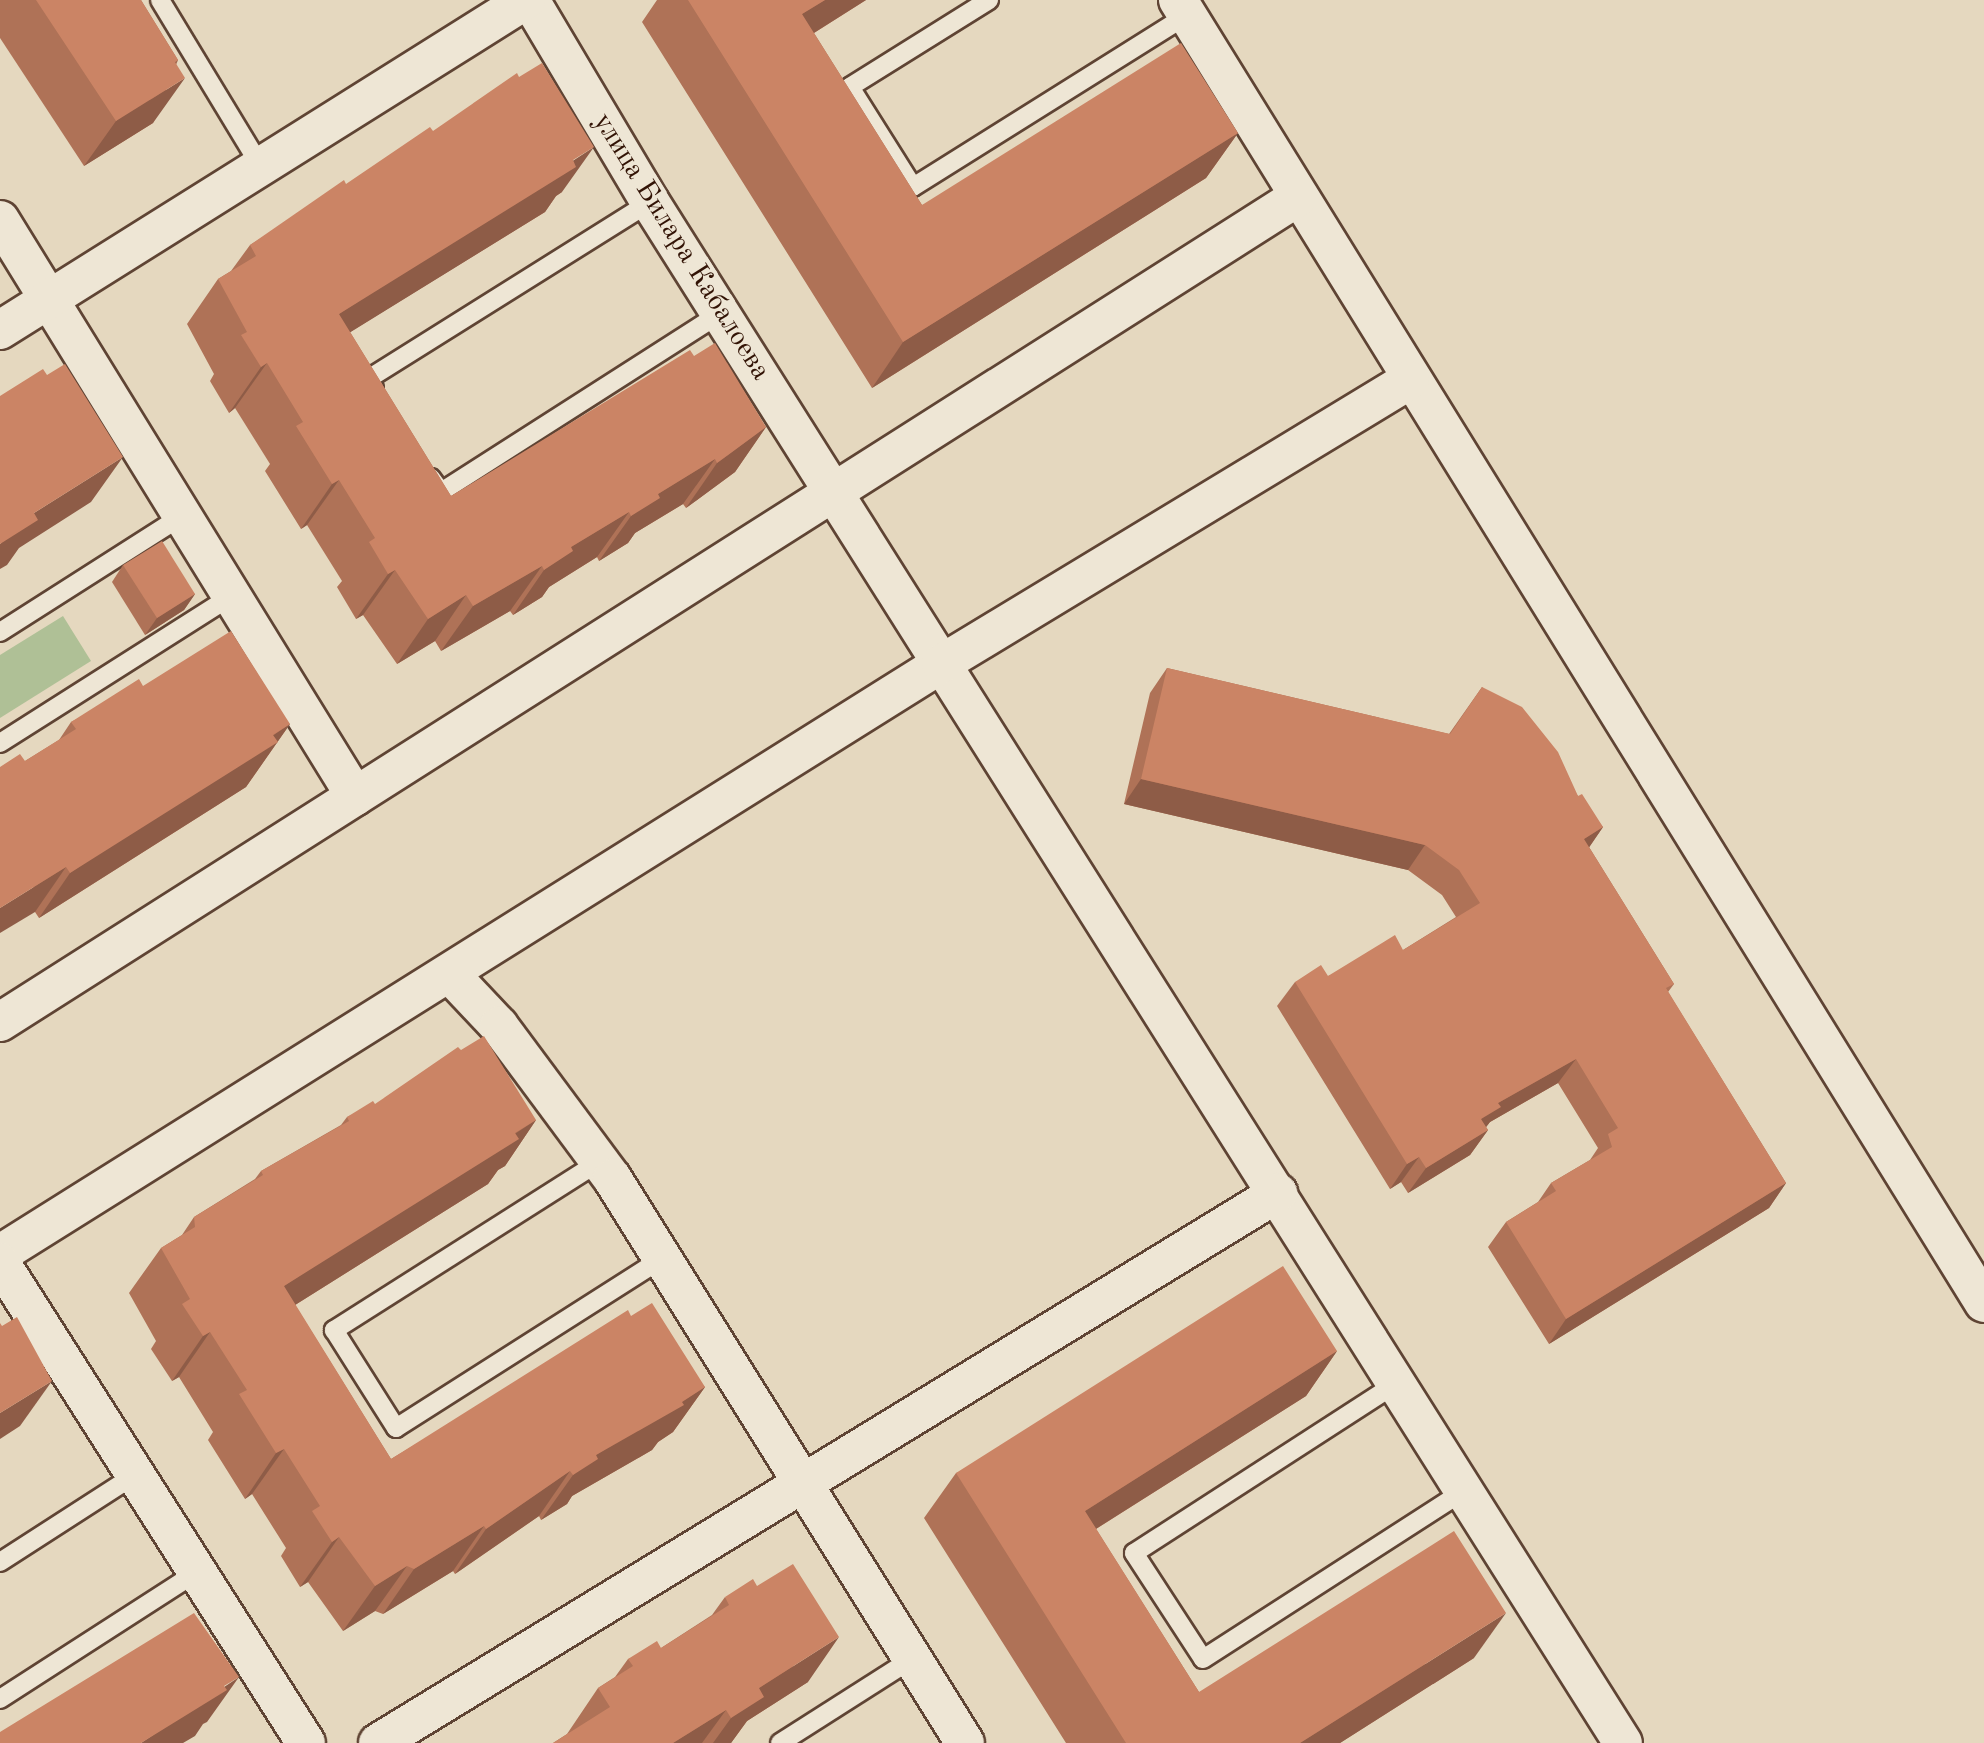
<!DOCTYPE html>
<meta charset="utf-8">
<style>
body{margin:0}
#map{position:relative;width:1984px;height:1743px;overflow:hidden;background:#e5d8bf;font-family:"Old Standard TT",serif}
div>[style]{position:absolute}
[style*='--x']{left:calc(var(--x)*1px);top:calc(var(--y)*1px);width:calc(var(--w)*1px);rotate:calc(var(--a)*1deg)}
.green>*{inset:0;background:#afc096}
.roads{filter:drop-shadow(2px 0 #5f4434) drop-shadow(-2px 0 #5f4434) drop-shadow(0 2px #5f4434) drop-shadow(0 -2px #5f4434)}
.lane>*{height:18px;margin:-9px;padding:0 9px;transform-origin:9px;border-radius:9px;background:#eee6d5}
.street>*{height:38px;margin:-19px;padding:0 19px;transform-origin:19px;border-radius:19px;background:#eee6d5}
.wall>*{inset:0;background:#af7257}
.shaded-wall>*{inset:0;background:#8e5c47}
.building>*{inset:0;background:#cb8465}
span{translate:-50% -50%;white-space:nowrap;text-align:center;line-height:1.15;-webkit-text-stroke:8px #eee6d5;paint-order:stroke}
.street-label{font-size:28px;color:#321305}
</style>
<div id="map">
<div class="green">
<i style="clip-path:polygon(63px 616px,91px 661px,0 718px,0 655px)"></i>
</div>
<div class="roads">
<div class="lane">
<i style="--x:160;--y:0;--w:193;--a:58.8"></i>
<i style="--x:989;--y:0;--w:164;--a:148"></i>
<i style="--x:850;--y:87;--w:118;--a:57.8"></i>
<i style="--x:913;--y:187;--w:324;--a:-32.1"></i>
<i style="--x:374;--y:388;--w:11;--a:-124"></i>
<i style="--x:368;--y:379;--w:333;--a:-32.1"></i>
<i style="--x:431;--y:478;--w:17;--a:54"></i>
<i style="--x:441;--y:492;--w:332;--a:-32.6"></i>
<i style="--x:0;--y:632;--w:216;--a:-32.5"></i>
<i style="--x:0;--y:743;--w:275;--a:-32.4"></i>
<i style="--x:599;--y:1162;--w:314;--a:147.6"></i>
<i style="--x:334;--y:1330;--w:116;--a:57.7"></i>
<i style="--x:396;--y:1428;--w:314;--a:-32.5"></i>
<i style="--x:1397;--y:1383;--w:313;--a:147.1"></i>
<i style="--x:1134;--y:1553;--w:126;--a:56.9"></i>
<i style="--x:1203;--y:1659;--w:312;--a:-32.8"></i>
<i style="--x:0;--y:1562;--w:161;--a:-32.8"></i>
<i style="--x:0;--y:1699;--w:234;--a:-32.8"></i>
<i style="--x:780;--y:1743;--w:156;--a:-32.5"></i>
</div>
<div class="street">
<i style="--x:530;--y:0;--w:235;--a:59.3"></i>
<i style="--x:650;--y:202;--w:1822;--a:57.73"></i>
<i style="--x:1178;--y:0;--w:1532;--a:58.26"></i>
<i style="--x:0;--y:220;--w:677;--a:58.35"></i>
<i style="--x:0;--y:330;--w:621;--a:-32.1"></i>
<i style="--x:450;--y:974;--w:71;--a:46.7"></i>
<i style="--x:499;--y:1026;--w:189;--a:53.4"></i>
<i style="--x:612;--y:1178;--w:666;--a:58"></i>
<i style="--x:0;--y:1022;--w:1538;--a:-32.44"></i>
<i style="--x:0;--y:1254;--w:1111;--a:-32.09"></i>
<i style="--x:941;--y:664;--w:548;--a:-31.2"></i>
<i style="--x:0;--y:1262;--w:570;--a:57.54"></i>
<i style="--x:378;--y:1743;--w:1055;--a:-31.43"></i>
</div>
</div>
<div class="wall">
<i style="clip-path:polygon(0 0,141px 0,178px 60px,153px 123px,84px 166px,0 38px)"></i>
<i style="clip-path:polygon(657px 0,866px 0,814px 33px,922px 205px,1238px 133px,1206px 178px,872px 388px,642px 22px)"></i>
<i style="clip-path:polygon(433px 131px,562px 192px,556px 196px,545px 212px,350px 332px,451px 496px,694px 356px,766px 427px,735px 472px,686px 508px,683px 504px,635px 533px,628px 543px,599px 561px,597px 557px,549px 587px,542px 597px,513px 615px,510px 611px,441px 651px,435px 641px,397px 664px,363px 615px,356px 619px,337px 587px,342px 581px,307px 525px,301px 529px,265px 471px,270px 464px,235px 408px,229px 413px,210px 381px,214px 374px,187px 324px,218px 279px,231px 271px,250px 245px)"></i>
<i style="clip-path:polygon(123px 565px,195px 594px,184px 610px,145px 635px,112px 582px)"></i>
<i style="clip-path:polygon(1167px 668px,1449px 734px,1482px 687px,1578px 796px,1603px 827px,1589px 847px,1674px 984px,1668px 992px,1786px 1183px,1769px 1208px,1549px 1344px,1488px 1247px,1506px 1222px,1538px 1202px,1551px 1183px,1590px 1160px,1598px 1148px,1558px 1083px,1490px 1122px,1486px 1127px,1488px 1130px,1470px 1155px,1408px 1193px,1401px 1182px,1390px 1189px,1277px 1006px,1295px 982px,1328px 976px,1403px 950px,1456px 917px,1442px 895px,1408px 870px,1124px 804px,1150px 693px)"></i>
<i style="clip-path:polygon(143px 686px,290px 724px,246px 787px,39px 918px,35px 912px,25px 761px,59px 740px,71px 722px)"></i>
<i style="clip-path:polygon(375px 1104px,536px 1120px,505px 1166px,498px 1170px,488px 1184px,295px 1305px,391px 1459px,631px 1316px,705px 1387px,673px 1432px,658px 1442px,652px 1450px,572px 1496px,567px 1504px,541px 1520px,539px 1516px,455px 1574px,453px 1571px,383px 1614px,375px 1611px,343px 1631px,308px 1582px,300px 1587px,281px 1556px,286px 1548px,252px 1494px,245px 1499px,208px 1440px,213px 1432px,179px 1377px,172px 1381px,151px 1349px,156px 1341px,129px 1293px,161px 1248px,182px 1235px,194px 1217px,255px 1179px,261px 1171px,341px 1125px,347px 1117px)"></i>
<i style="clip-path:polygon(1337px 1351px,1306px 1396px,1096px 1529px,1199px 1692px,1474px 1658px,1340px 1743px,1066px 1743px,924px 1518px,956px 1473px)"></i>
<i style="clip-path:polygon(725px 1597px,808px 1682px,747px 1721px,731px 1743px,553px 1743px,567px 1734px,598px 1688px,615px 1677px,628px 1659px,661px 1648px,712px 1615px)"></i>
</div>
<div class="shaded-wall">
<i style="clip-path:polygon(825px 0,866px 0,771px 60px,802px 14px)"></i>
<i style="clip-path:polygon(178px 60px,150px 100px,185px 78px,153px 123px,84px 166px,116px 121px)"></i>
<i style="clip-path:polygon(1238px 133px,1206px 178px,872px 388px,903px 342px)"></i>
<i style="clip-path:polygon(594px 147px,562px 192px,556px 196px,545px 212px,307px 359px,339px 314px)"></i>
<i style="clip-path:polygon(267px 363px,235px 408px,229px 413px,261px 367px)"></i>
<i style="clip-path:polygon(766px 427px,735px 472px,686px 508px,717px 463px)"></i>
<i style="clip-path:polygon(123px 457px,91px 502px,19px 548px,7px 565px,0 569px,0 544px,34px 513px)"></i>
<i style="clip-path:polygon(715px 459px,683px 504px,635px 533px,628px 543px,599px 561px,631px 516px,658px 494px)"></i>
<i style="clip-path:polygon(339px 480px,307px 525px,301px 529px,332px 484px)"></i>
<i style="clip-path:polygon(629px 512px,597px 557px,549px 587px,542px 597px,513px 615px,544px 570px,571px 547px)"></i>
<i style="clip-path:polygon(542px 566px,510px 611px,441px 651px,473px 606px)"></i>
<i style="clip-path:polygon(395px 570px,363px 615px,356px 619px,388px 574px)"></i>
<i style="clip-path:polygon(195px 594px,184px 610px,145px 635px,157px 618px)"></i>
<i style="clip-path:polygon(466px 595px,435px 641px,397px 664px,428px 619px)"></i>
<i style="clip-path:polygon(290px 724px,246px 787px,39px 918px,70px 873px)"></i>
<i style="clip-path:polygon(1141px 779px,1425px 845px,1408px 870px,1124px 804px)"></i>
<i style="clip-path:polygon(1603px 827px,1586px 852px,1584px 839px)"></i>
<i style="clip-path:polygon(66px 867px,35px 912px,0 933px,0 908px)"></i>
<i style="clip-path:polygon(1576px 1059px,1558px 1083px,1490px 1122px,1483px 1131px,1481px 1119px,1498px 1103px)"></i>
<i style="clip-path:polygon(536px 1120px,505px 1166px,498px 1170px,488px 1184px,252px 1332px,284px 1286px)"></i>
<i style="clip-path:polygon(1488px 1130px,1470px 1155px,1408px 1193px,1426px 1168px)"></i>
<i style="clip-path:polygon(1419px 1157px,1401px 1182px,1390px 1189px,1407px 1164px)"></i>
<i style="clip-path:polygon(1786px 1183px,1769px 1208px,1549px 1344px,1566px 1319px)"></i>
<i style="clip-path:polygon(210px 1332px,179px 1377px,172px 1381px,203px 1336px)"></i>
<i style="clip-path:polygon(1337px 1351px,1306px 1396px,1053px 1556px,1085px 1511px)"></i>
<i style="clip-path:polygon(52px 1381px,20px 1426px,0 1439px,0 1413px)"></i>
<i style="clip-path:polygon(705px 1387px,673px 1432px,658px 1442px,652px 1450px,572px 1496px,567px 1504px,541px 1520px,573px 1475px,596px 1455px)"></i>
<i style="clip-path:polygon(284px 1449px,252px 1494px,245px 1499px,276px 1453px)"></i>
<i style="clip-path:polygon(570px 1471px,539px 1516px,455px 1574px,486px 1529px)"></i>
<i style="clip-path:polygon(484px 1526px,453px 1571px,383px 1614px,414px 1569px)"></i>
<i style="clip-path:polygon(339px 1537px,308px 1582px,300px 1587px,332px 1542px)"></i>
<i style="clip-path:polygon(407px 1566px,375px 1611px,343px 1631px,375px 1586px)"></i>
<i style="clip-path:polygon(1506px 1613px,1474px 1658px,1340px 1743px,1300px 1743px)"></i>
<i style="clip-path:polygon(839px 1637px,808px 1682px,747px 1721px,731px 1743px,713px 1743px,731px 1718px,759px 1688px)"></i>
<i style="clip-path:polygon(239px 1677px,207px 1722px,203px 1724px,195px 1736px,183px 1743px,141px 1743px)"></i>
<i style="clip-path:polygon(726px 1710px,702px 1743px,673px 1743px)"></i>
</div>
<div class="building">
<i style="clip-path:polygon(36px 0,141px 0,178px 60px,175px 62px,185px 78px,116px 121px)"></i>
<i style="clip-path:polygon(688px 0,825px 0,802px 14px,922px 205px,1181px 43px,1238px 133px,903px 342px)"></i>
<i style="clip-path:polygon(542px 63px,594px 147px,573px 160px,576px 167px,339px 314px,451px 496px,690px 350px,694px 356px,715px 343px,766px 427px,717px 463px,715px 459px,658px 494px,660px 498px,631px 516px,629px 512px,571px 547px,573px 551px,544px 570px,542px 566px,473px 606px,466px 595px,428px 619px,395px 570px,388px 574px,369px 542px,375px 538px,339px 480px,332px 484px,296px 426px,303px 422px,267px 363px,261px 367px,241px 335px,247px 332px,218px 279px,256px 256px,250px 245px,344px 180px,346px 184px,430px 127px,433px 131px,517px 73px,519px 77px)"></i>
<i style="clip-path:polygon(65px 364px,123px 457px,34px 513px,38px 520px,0 544px,0 396px,43px 369px,47px 375px)"></i>
<i style="clip-path:polygon(162px 541px,195px 594px,157px 618px,123px 565px)"></i>
<i style="clip-path:polygon(231px 631px,290px 724px,273px 735px,278px 742px,70px 873px,66px 867px,0 908px,0 767px,20px 754px,25px 761px,76px 729px,71px 722px,139px 679px,143px 686px)"></i>
<i style="clip-path:polygon(1167px 668px,1450px 734px,1482px 687px,1522px 707px,1558px 752px,1578px 796px,1582px 794px,1603px 827px,1584px 839px,1674px 984px,1666px 988px,1786px 1183px,1566px 1319px,1506px 1222px,1556px 1191px,1551px 1183px,1612px 1147px,1608px 1134px,1618px 1128px,1576px 1059px,1498px 1103px,1501px 1107px,1481px 1119px,1488px 1130px,1426px 1168px,1419px 1157px,1407px 1164px,1295px 982px,1321px 965px,1328px 976px,1395px 935px,1403px 950px,1480px 903px,1459px 870px,1425px 845px,1141px 779px)"></i>
<i style="clip-path:polygon(484px 1036px,536px 1120px,515px 1133px,519px 1139px,284px 1286px,391px 1459px,628px 1310px,631px 1316px,652px 1303px,705px 1387px,682px 1402px,684px 1405px,596px 1455px,598px 1459px,573px 1475px,570px 1471px,486px 1529px,484px 1526px,414px 1569px,407px 1566px,375px 1586px,339px 1537px,332px 1542px,312px 1511px,320px 1506px,284px 1449px,276px 1453px,239px 1394px,247px 1390px,210px 1332px,203px 1336px,182px 1304px,190px 1299px,161px 1248px,195px 1227px,194px 1217px,263px 1175px,261px 1171px,349px 1121px,347px 1117px,373px 1101px,375px 1104px,458px 1047px,461px 1050px)"></i>
<i style="clip-path:polygon(1283px 1266px,1337px 1351px,1085px 1511px,1199px 1692px,1454px 1531px,1506px 1613px,1300px 1743px,1126px 1743px,956px 1473px)"></i>
<i style="clip-path:polygon(17px 1317px,52px 1381px,0 1413px,0 1323px,2px 1326px)"></i>
<i style="clip-path:polygon(793px 1564px,839px 1637px,759px 1688px,764px 1697px,731px 1718px,726px 1710px,673px 1743px,553px 1743px,610px 1707px,598px 1688px,633px 1666px,628px 1659px,657px 1641px,661px 1648px,729px 1605px,725px 1597px,753px 1579px,757px 1586px)"></i>
<i style="clip-path:polygon(194px 1613px,239px 1677px,224px 1686px,227px 1690px,141px 1743px,0 1743px,0 1732px)"></i>
</div>
<div class="street-label">
<span style="left:681px;top:247px;rotate:58deg">улица Билара Кабалоева</span>
</div>
</div>
